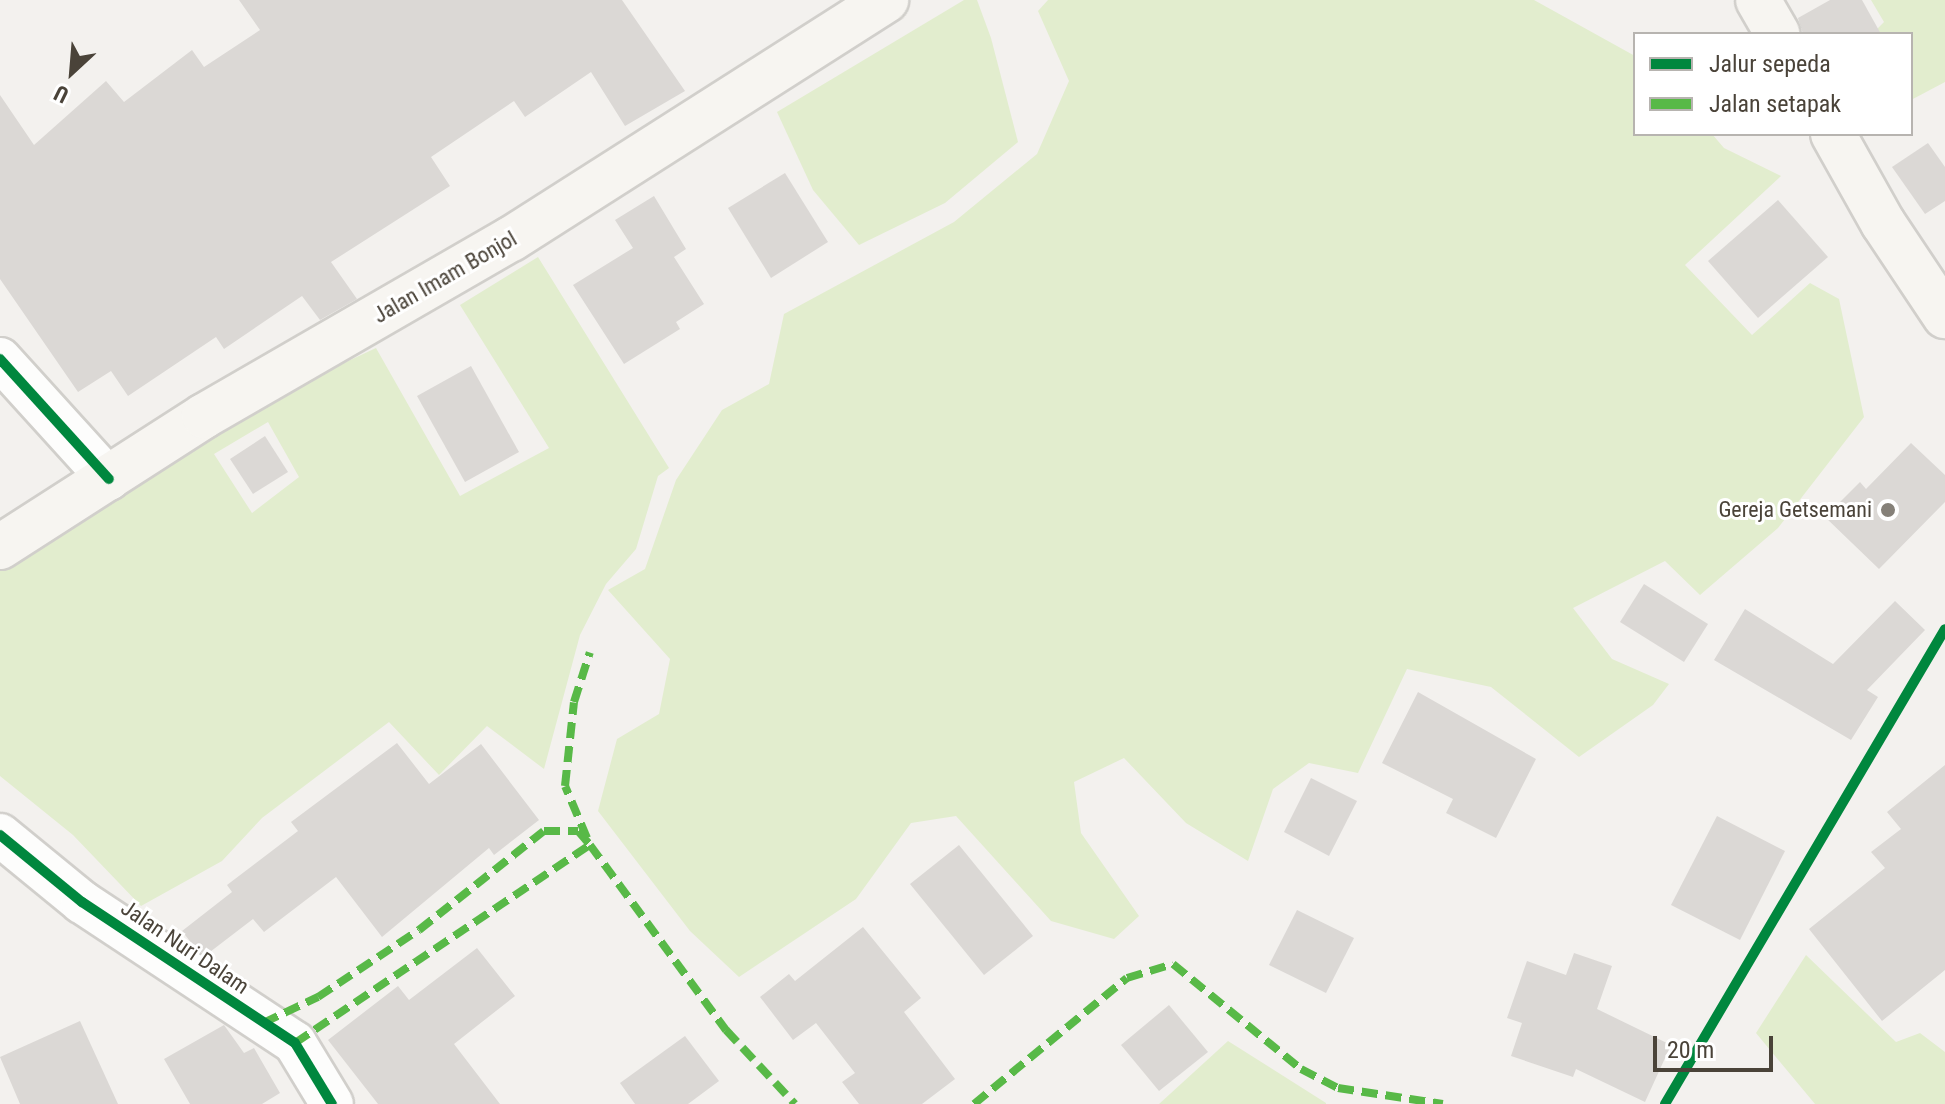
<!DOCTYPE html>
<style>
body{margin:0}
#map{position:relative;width:1945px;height:1104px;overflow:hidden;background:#f3f1ee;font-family:"Roboto Condensed",sans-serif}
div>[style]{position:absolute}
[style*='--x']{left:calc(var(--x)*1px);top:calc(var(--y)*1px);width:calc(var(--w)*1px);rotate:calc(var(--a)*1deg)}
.green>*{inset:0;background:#e2edce}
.building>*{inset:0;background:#dbd8d5}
.roads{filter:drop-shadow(2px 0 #d1cfcb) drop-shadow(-2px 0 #d1cfcb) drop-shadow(0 2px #d1cfcb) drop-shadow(0 -2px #d1cfcb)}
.street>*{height:42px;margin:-21px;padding:0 21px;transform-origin:21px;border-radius:21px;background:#fdfdfc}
.secondary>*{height:44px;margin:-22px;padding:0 22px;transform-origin:22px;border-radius:22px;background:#f7f5f1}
.quiet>*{height:8px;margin-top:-4px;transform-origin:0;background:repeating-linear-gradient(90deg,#58b947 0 16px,transparent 0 24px)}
.cycleway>*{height:10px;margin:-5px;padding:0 5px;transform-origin:5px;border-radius:5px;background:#00873e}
.dots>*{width:22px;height:22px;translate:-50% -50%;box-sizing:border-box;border:4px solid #fff;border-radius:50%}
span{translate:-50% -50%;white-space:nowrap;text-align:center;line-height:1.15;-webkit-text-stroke:6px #fff;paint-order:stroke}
.street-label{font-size:22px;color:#4a4339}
.poi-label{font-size:22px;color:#4a4339}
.right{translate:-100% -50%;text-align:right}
.legend{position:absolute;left:1633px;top:32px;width:280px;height:104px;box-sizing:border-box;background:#fff;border:2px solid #b7b4b0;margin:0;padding:10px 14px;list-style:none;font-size:24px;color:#4a4339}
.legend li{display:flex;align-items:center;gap:16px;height:40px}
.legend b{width:40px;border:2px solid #b7b4b0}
.north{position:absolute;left:32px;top:32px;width:80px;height:80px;-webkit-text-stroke:6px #fff;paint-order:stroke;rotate:206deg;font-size:22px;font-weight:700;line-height:32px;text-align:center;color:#4a4339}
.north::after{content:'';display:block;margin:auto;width:28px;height:36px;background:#4a4339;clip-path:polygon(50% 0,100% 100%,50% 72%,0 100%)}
.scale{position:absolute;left:1653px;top:1036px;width:120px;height:36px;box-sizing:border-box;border:4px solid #4a4339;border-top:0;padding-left:10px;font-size:24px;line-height:28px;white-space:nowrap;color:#4a4339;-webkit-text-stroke:6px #fff;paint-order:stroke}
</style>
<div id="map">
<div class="green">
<i style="clip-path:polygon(964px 0,977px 0,991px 38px,1018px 142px,945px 203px,859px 245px,813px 190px,777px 112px)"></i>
<i style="clip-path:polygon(1048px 0,1534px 0,1635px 56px,1635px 134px,1712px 134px,1724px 148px,1781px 176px,1685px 265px,1752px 335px,1810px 283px,1839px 299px,1864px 417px,1778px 528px,1700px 595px,1665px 561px,1573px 608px,1612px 659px,1669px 684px,1653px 705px,1579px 757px,1491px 687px,1407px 669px,1358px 773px,1309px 763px,1273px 789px,1248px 861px,1186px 823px,1124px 758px,1074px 782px,1081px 833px,1139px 916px,1114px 939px,1051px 921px,956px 816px,911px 823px,856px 899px,739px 977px,690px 931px,598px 811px,617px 739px,659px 714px,670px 659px,608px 590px,645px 569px,676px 480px,722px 410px,769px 384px,784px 314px,954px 222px,1037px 154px,1069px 81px,1038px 11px)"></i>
<i style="clip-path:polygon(1871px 0,1945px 0,1945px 82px,1911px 100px,1911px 34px,1872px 34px,1884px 22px)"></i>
<i style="clip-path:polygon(evenodd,538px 257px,669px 468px,658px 476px,636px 549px,606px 584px,580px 635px,544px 769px,487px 726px,439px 775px,389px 722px,262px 818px,222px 861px,141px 906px,73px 835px,0 776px,0 561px,284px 391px,376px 348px,460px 496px,549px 448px,460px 305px,538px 257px,268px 422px,299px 477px,252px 513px,214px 454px,268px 422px)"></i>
<i style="clip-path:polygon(1806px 955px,1896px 1042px,1920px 1033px,1945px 1052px,1945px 1104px,1815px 1104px,1756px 1033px)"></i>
<i style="clip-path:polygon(1228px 1041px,1326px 1103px,1326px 1104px,1159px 1104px)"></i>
</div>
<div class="building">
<i style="clip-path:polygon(239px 0,622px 0,685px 91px,625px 126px,591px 72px,525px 117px,514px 101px,431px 157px,450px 186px,331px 262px,357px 299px,320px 320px,302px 296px,224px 349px,216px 337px,128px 396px,111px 371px,78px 392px,0 279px,0 95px,34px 145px,106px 81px,124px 102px,192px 50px,204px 67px,260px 30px)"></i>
<i style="clip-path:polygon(1830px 0,1862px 0,1881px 34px,1803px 34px,1798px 18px)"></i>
<i style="clip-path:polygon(1928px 143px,1945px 167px,1945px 201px,1925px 214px,1892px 167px)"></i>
<i style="clip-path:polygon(785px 173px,828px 242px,771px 278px,728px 208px)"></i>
<i style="clip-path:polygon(654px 196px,686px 249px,674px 257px,704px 304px,676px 322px,680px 329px,624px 364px,573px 285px,633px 248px,615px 220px)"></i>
<i style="clip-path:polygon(1778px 200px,1828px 257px,1758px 318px,1708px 261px)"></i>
<i style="clip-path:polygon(471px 366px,519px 452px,465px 482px,417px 396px)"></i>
<i style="clip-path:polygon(265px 436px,288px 472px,253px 494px,230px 459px)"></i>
<i style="clip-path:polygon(1911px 443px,1945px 475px,1945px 502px,1879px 569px,1825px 517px,1860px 482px,1866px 489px)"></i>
<i style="clip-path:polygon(1644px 584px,1708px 624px,1684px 662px,1620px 622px)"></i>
<i style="clip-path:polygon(1895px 601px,1925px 630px,1867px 690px,1878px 697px,1851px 740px,1714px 660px,1745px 609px,1833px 664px)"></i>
<i style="clip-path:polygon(1418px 692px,1536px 759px,1496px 838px,1446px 813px,1453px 799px,1382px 763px)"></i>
<i style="clip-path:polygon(397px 743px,429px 784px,481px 744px,539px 820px,494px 855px,489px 848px,382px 937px,336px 877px,264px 932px,253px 919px,206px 955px,196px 949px,182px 931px,232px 892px,227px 885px,298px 831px,291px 822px)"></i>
<i style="clip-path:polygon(1945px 765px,1945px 970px,1882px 1021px,1809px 929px,1885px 868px,1871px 852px,1901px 829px,1887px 812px)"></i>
<i style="clip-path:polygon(1311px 778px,1357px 801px,1329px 856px,1284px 832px)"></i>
<i style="clip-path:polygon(1717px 816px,1785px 851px,1740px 940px,1671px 905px)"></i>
<i style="clip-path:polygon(959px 845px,1033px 936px,984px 975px,910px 884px)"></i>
<i style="clip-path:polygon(1297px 910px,1354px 938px,1326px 993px,1269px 965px)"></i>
<i style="clip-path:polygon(863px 927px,921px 998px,904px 1012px,955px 1079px,922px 1104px,859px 1104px,842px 1082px,855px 1073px,816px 1023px,793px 1040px,760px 997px,789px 974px,795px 981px)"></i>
<i style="clip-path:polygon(477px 948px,515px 996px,454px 1044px,500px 1104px,378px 1104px,328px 1040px,398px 986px,409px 1000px)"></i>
<i style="clip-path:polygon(1574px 953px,1612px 966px,1597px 1009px,1671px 1045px,1645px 1102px,1576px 1069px,1573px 1077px,1511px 1056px,1522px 1023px,1507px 1018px,1527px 961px,1566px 975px)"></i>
<i style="clip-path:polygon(1169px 1005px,1208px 1052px,1159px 1091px,1121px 1045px)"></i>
<i style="clip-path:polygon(80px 1021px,118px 1104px,20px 1104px,0 1057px)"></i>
<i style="clip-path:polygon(224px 1025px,244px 1053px,254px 1048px,280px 1093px,262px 1104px,190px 1104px,164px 1059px)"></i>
<i style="clip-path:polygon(685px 1036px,719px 1081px,688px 1104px,635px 1104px,620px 1083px)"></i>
</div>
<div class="roads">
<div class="street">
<i style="--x:0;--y:359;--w:162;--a:47.8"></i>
<i style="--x:0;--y:835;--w:106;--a:39.3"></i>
<i style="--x:82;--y:902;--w:255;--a:33.5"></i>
<i style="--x:295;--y:1043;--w:71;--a:58.8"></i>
</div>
<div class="secondary">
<i style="--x:1758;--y:0;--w:39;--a:60"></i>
<i style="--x:1833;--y:134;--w:102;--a:60.7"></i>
<i style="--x:1883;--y:223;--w:112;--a:56.3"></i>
<i style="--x:0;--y:547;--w:242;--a:-32.7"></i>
<i style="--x:204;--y:416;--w:354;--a:-30"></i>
<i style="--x:511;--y:239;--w:445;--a:-32.5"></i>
</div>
</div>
<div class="quiet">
<i style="--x:587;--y:838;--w:56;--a:-112.9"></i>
<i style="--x:565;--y:786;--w:84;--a:-83.9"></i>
<i style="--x:574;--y:702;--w:52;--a:-72.3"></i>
<i style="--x:263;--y:1023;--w:61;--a:-25.3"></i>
<i style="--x:318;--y:997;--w:121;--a:-33.6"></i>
<i style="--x:419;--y:930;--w:159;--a:-38.4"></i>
<i style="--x:544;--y:831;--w:34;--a:0"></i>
<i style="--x:578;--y:831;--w:18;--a:49"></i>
<i style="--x:295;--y:1043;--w:355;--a:-33.9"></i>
<i style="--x:590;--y:845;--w:230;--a:53.7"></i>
<i style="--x:726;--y:1030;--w:101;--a:47"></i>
<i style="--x:974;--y:1104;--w:198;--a:-39.5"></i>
<i style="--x:1127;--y:978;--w:48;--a:-16.9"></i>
<i style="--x:1173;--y:964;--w:166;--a:39.4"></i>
<i style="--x:1301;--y:1069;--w:42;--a:27.2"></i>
<i style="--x:1338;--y:1088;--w:106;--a:8.7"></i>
</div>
<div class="cycleway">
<i style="--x:0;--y:359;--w:162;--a:47.8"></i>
<i style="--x:0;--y:835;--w:106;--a:39.3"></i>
<i style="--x:82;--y:902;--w:255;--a:33.5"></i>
<i style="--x:295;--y:1043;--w:71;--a:58.8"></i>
<i style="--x:1665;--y:1104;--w:551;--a:-59.48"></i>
</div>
<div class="dots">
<i style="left:1888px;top:510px;background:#858078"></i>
</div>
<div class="street-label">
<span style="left:445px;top:277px;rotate:-30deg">Jalan Imam Bonjol</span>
<span style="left:185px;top:947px;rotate:34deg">Jalan Nuri Dalam</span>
</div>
<div class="poi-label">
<span class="right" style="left:1872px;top:510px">Gereja Getsemani</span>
</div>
<ul class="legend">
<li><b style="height:10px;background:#00873e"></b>Jalur sepeda</li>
<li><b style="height:10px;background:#58b947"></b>Jalan setapak</li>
</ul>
<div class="north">U</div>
<div class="scale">20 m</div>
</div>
